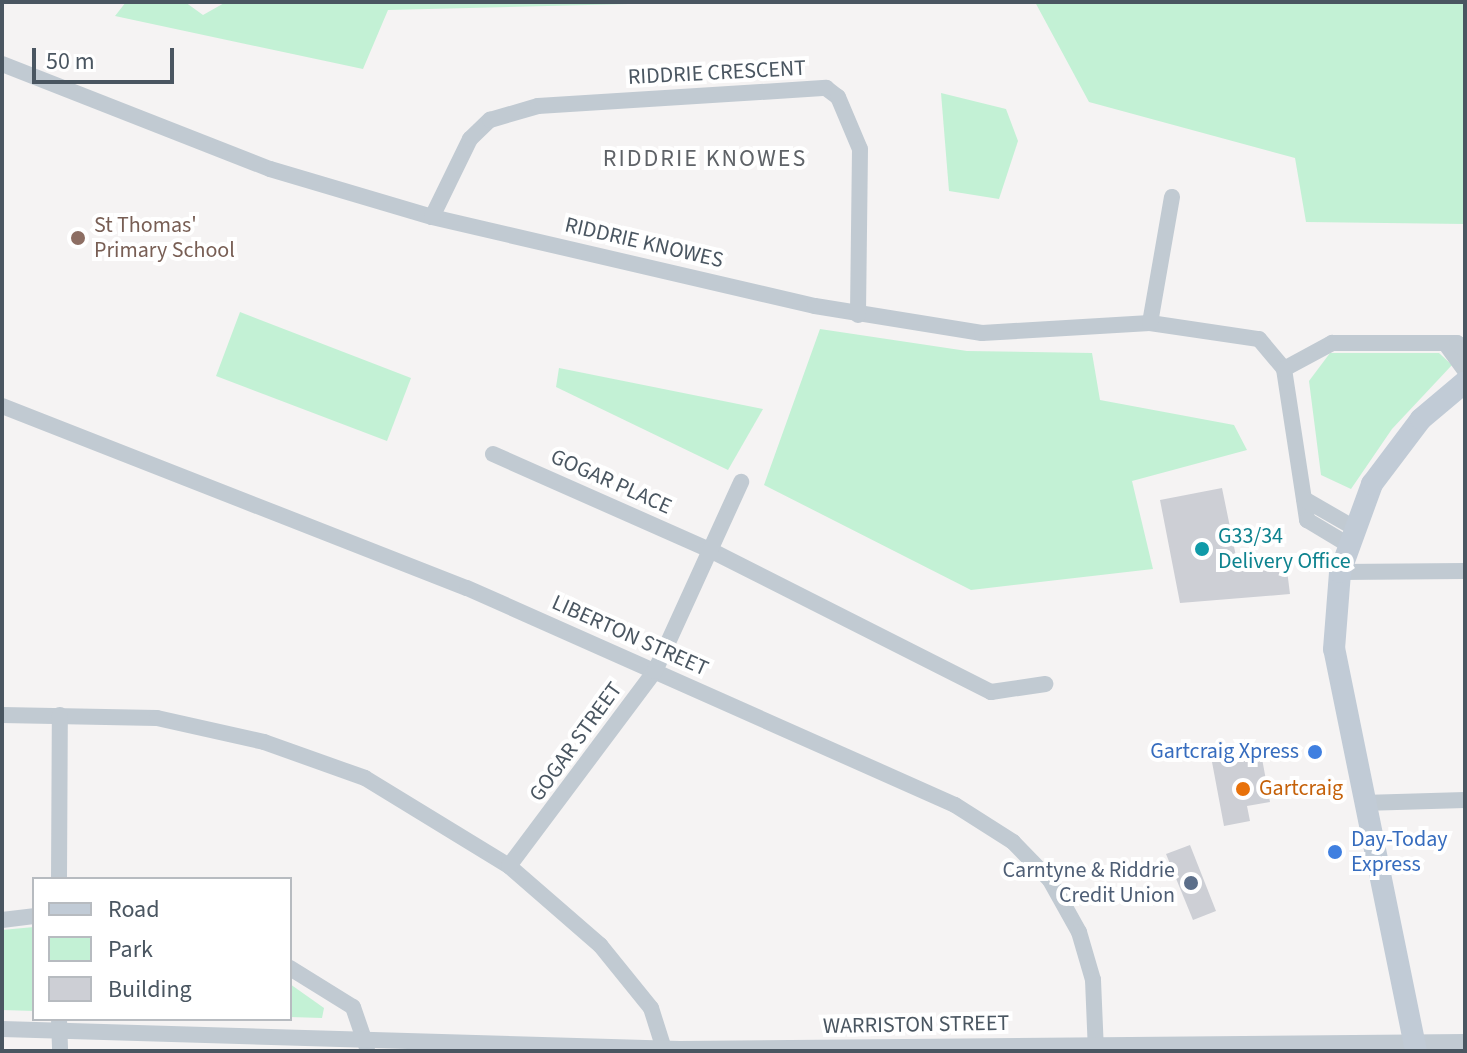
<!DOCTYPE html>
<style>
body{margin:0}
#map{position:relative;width:1467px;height:1053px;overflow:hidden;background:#f5f3f3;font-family:"Source Sans 3",sans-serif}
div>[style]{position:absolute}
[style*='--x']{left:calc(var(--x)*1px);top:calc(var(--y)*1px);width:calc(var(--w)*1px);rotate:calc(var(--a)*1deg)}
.green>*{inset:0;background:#c3f1d5}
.building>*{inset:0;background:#cdcfd5}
.street>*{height:16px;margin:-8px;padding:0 8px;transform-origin:8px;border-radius:8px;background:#c1cad2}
.secondary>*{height:22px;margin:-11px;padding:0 11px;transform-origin:11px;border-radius:11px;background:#c1cbd6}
.dots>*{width:22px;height:22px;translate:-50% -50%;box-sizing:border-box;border:4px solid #fff;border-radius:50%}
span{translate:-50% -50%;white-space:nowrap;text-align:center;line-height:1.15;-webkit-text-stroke:8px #fff;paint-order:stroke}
.street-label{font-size:22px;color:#4a5661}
.education-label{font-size:22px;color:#785e54}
.left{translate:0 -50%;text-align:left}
.culture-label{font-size:22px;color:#0d838f}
.shop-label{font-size:22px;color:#366cbe}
.right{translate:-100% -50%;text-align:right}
.food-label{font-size:22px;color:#c56008}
.service-label{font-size:22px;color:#4e5e75}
.neighbourhood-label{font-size:24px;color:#5f6368;letter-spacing:2px}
.frame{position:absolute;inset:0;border:4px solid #4a5661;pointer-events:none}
.legend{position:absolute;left:32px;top:877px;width:260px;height:144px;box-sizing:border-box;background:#fff;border:2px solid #b7bbc0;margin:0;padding:10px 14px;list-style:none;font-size:24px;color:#4a5661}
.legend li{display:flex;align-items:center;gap:16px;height:40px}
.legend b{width:40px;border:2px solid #b7bbc0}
.scale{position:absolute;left:32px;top:48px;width:142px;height:36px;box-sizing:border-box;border:4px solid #4a5661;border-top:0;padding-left:10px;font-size:24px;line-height:28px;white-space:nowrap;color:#4a5661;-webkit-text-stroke:6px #fff;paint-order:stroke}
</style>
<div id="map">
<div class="green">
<i style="clip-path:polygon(126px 2px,185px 2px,203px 15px,226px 2px,709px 2px,388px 10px,363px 69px,115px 16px)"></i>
<i style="clip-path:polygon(1035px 2px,1465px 2px,1465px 224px,1306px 222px,1295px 158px,1089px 102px)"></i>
<i style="clip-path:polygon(941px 93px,1006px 109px,1018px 141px,999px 199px,949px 191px)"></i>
<i style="clip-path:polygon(240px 312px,411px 378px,387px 441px,216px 376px)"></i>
<i style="clip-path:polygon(820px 329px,967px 351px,1092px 353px,1100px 400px,1234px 425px,1247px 450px,1132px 481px,1153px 569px,971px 590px,764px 485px)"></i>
<i style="clip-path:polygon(1330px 353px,1439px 353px,1452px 365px,1392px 429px,1351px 489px,1321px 475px,1309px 381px)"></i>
<i style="clip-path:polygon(559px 368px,763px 409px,728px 470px,556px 387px)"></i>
<i style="clip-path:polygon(34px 927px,34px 1011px,2px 1010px,2px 930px)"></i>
<i style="clip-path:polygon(290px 984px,324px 1008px,322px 1018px,290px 1017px)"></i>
</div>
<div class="building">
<i style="clip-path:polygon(1222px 488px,1239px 571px,1287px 570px,1290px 594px,1180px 603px,1160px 500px)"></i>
<i style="clip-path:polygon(1261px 753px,1270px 802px,1247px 806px,1250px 821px,1224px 826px,1212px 762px)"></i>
<i style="clip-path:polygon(1190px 845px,1216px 911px,1193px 920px,1166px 854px)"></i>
</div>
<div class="street">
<i style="--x:2;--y:64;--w:288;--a:21.4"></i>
<i style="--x:270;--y:169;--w:169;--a:16.5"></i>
<i style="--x:432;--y:217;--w:393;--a:13.1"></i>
<i style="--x:815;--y:306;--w:169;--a:9.2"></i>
<i style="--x:982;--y:333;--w:168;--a:-3.4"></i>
<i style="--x:1150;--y:323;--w:110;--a:8.4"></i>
<i style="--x:1259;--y:339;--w:39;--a:50"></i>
<i style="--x:1284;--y:369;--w:153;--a:81.3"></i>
<i style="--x:1307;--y:520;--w:47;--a:31"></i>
<i style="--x:432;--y:217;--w:87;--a:-64"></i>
<i style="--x:470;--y:139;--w:28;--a:-44"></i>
<i style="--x:490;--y:120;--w:50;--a:-16.3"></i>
<i style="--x:538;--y:106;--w:289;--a:-3.6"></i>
<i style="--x:826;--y:88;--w:15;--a:37"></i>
<i style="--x:838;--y:97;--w:56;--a:67.1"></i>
<i style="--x:860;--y:149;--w:166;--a:90.7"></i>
<i style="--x:1150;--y:323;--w:128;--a:-80.1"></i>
<i style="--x:1445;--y:343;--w:34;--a:54"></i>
<i style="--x:1284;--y:369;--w:55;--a:-28.4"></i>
<i style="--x:1332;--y:343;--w:125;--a:0"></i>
<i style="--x:1457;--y:343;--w:11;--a:41"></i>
<i style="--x:2;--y:406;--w:499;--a:21.4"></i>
<i style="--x:467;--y:588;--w:534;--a:23.97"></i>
<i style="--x:955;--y:805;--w:69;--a:32.5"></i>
<i style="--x:1013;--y:842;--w:53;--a:45.8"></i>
<i style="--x:1050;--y:880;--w:60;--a:60.9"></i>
<i style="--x:1079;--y:932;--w:50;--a:73.7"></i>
<i style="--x:1093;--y:980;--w:71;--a:87.6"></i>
<i style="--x:493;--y:454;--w:237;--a:23.9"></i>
<i style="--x:710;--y:550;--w:315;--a:26.8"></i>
<i style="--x:991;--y:692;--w:55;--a:-8.4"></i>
<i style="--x:1304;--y:499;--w:54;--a:29.9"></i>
<i style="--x:1340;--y:572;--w:125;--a:-0.5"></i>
<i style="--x:2;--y:715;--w:155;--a:1.1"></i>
<i style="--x:157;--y:718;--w:110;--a:12.6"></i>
<i style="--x:264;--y:742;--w:107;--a:19.6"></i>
<i style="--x:365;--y:778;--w:169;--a:31.4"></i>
<i style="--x:509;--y:866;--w:121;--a:41"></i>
<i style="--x:600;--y:945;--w:81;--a:51"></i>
<i style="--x:651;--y:1008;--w:43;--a:72.4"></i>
<i style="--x:1363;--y:803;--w:102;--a:-1.7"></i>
<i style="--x:509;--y:866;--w:244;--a:-53.2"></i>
<i style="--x:655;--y:671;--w:208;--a:-65.5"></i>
<i style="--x:59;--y:879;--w:164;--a:-89.7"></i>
<i style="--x:2;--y:920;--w:32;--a:-7"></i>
<i style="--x:290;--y:968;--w:74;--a:31.8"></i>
<i style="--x:353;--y:1007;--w:43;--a:71.1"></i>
<i style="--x:59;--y:1019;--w:32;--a:88"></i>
<i style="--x:2;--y:1029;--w:678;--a:1.69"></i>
<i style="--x:680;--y:1049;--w:785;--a:-0.51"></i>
</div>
<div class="secondary">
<i style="--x:1416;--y:1051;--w:410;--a:-101.5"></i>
<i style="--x:1334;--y:649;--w:77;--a:-85.5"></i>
<i style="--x:1340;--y:572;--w:94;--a:-70"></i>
<i style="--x:1372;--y:484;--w:81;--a:-53"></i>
<i style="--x:1421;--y:419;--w:57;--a:-40.1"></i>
</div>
<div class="dots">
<i style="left:78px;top:238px;background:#8d6e63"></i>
<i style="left:1202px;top:549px;background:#0f9aa8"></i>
<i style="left:1315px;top:752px;background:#3f7fe0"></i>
<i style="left:1243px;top:789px;background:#e8710a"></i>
<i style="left:1335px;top:852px;background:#3f7fe0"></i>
<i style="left:1191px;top:883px;background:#5c6f8a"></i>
</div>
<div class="street-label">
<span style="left:717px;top:73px;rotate:-3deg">RIDDRIE CRESCENT</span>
<span style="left:644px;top:243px;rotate:13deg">RIDDRIE KNOWES</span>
<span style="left:611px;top:482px;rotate:24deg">GOGAR PLACE</span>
<span style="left:630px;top:636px;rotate:24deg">LIBERTON STREET</span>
<span style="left:576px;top:742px;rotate:-54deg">GOGAR STREET</span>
<span style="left:916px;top:1025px;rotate:-1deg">WARRISTON STREET</span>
</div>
<div class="education-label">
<span class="left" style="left:94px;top:238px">St Thomas'<br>Primary School</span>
</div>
<div class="culture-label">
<span class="left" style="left:1218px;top:549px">G33/34<br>Delivery Office</span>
</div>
<div class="shop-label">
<span class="right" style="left:1299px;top:752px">Gartcraig Xpress</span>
<span class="left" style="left:1351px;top:852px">Day-Today<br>Express</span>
</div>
<div class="food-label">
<span class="left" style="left:1259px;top:789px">Gartcraig</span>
</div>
<div class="service-label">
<span class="right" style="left:1175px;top:883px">Carntyne &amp; Riddrie<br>Credit Union</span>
</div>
<div class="neighbourhood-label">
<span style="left:705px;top:159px">RIDDRIE KNOWES</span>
</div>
<div class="frame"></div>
<ul class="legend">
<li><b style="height:10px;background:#c1cbd6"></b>Road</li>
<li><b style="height:22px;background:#c3f1d5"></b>Park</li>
<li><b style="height:22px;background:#cdcfd5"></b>Building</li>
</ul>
<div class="scale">50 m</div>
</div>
